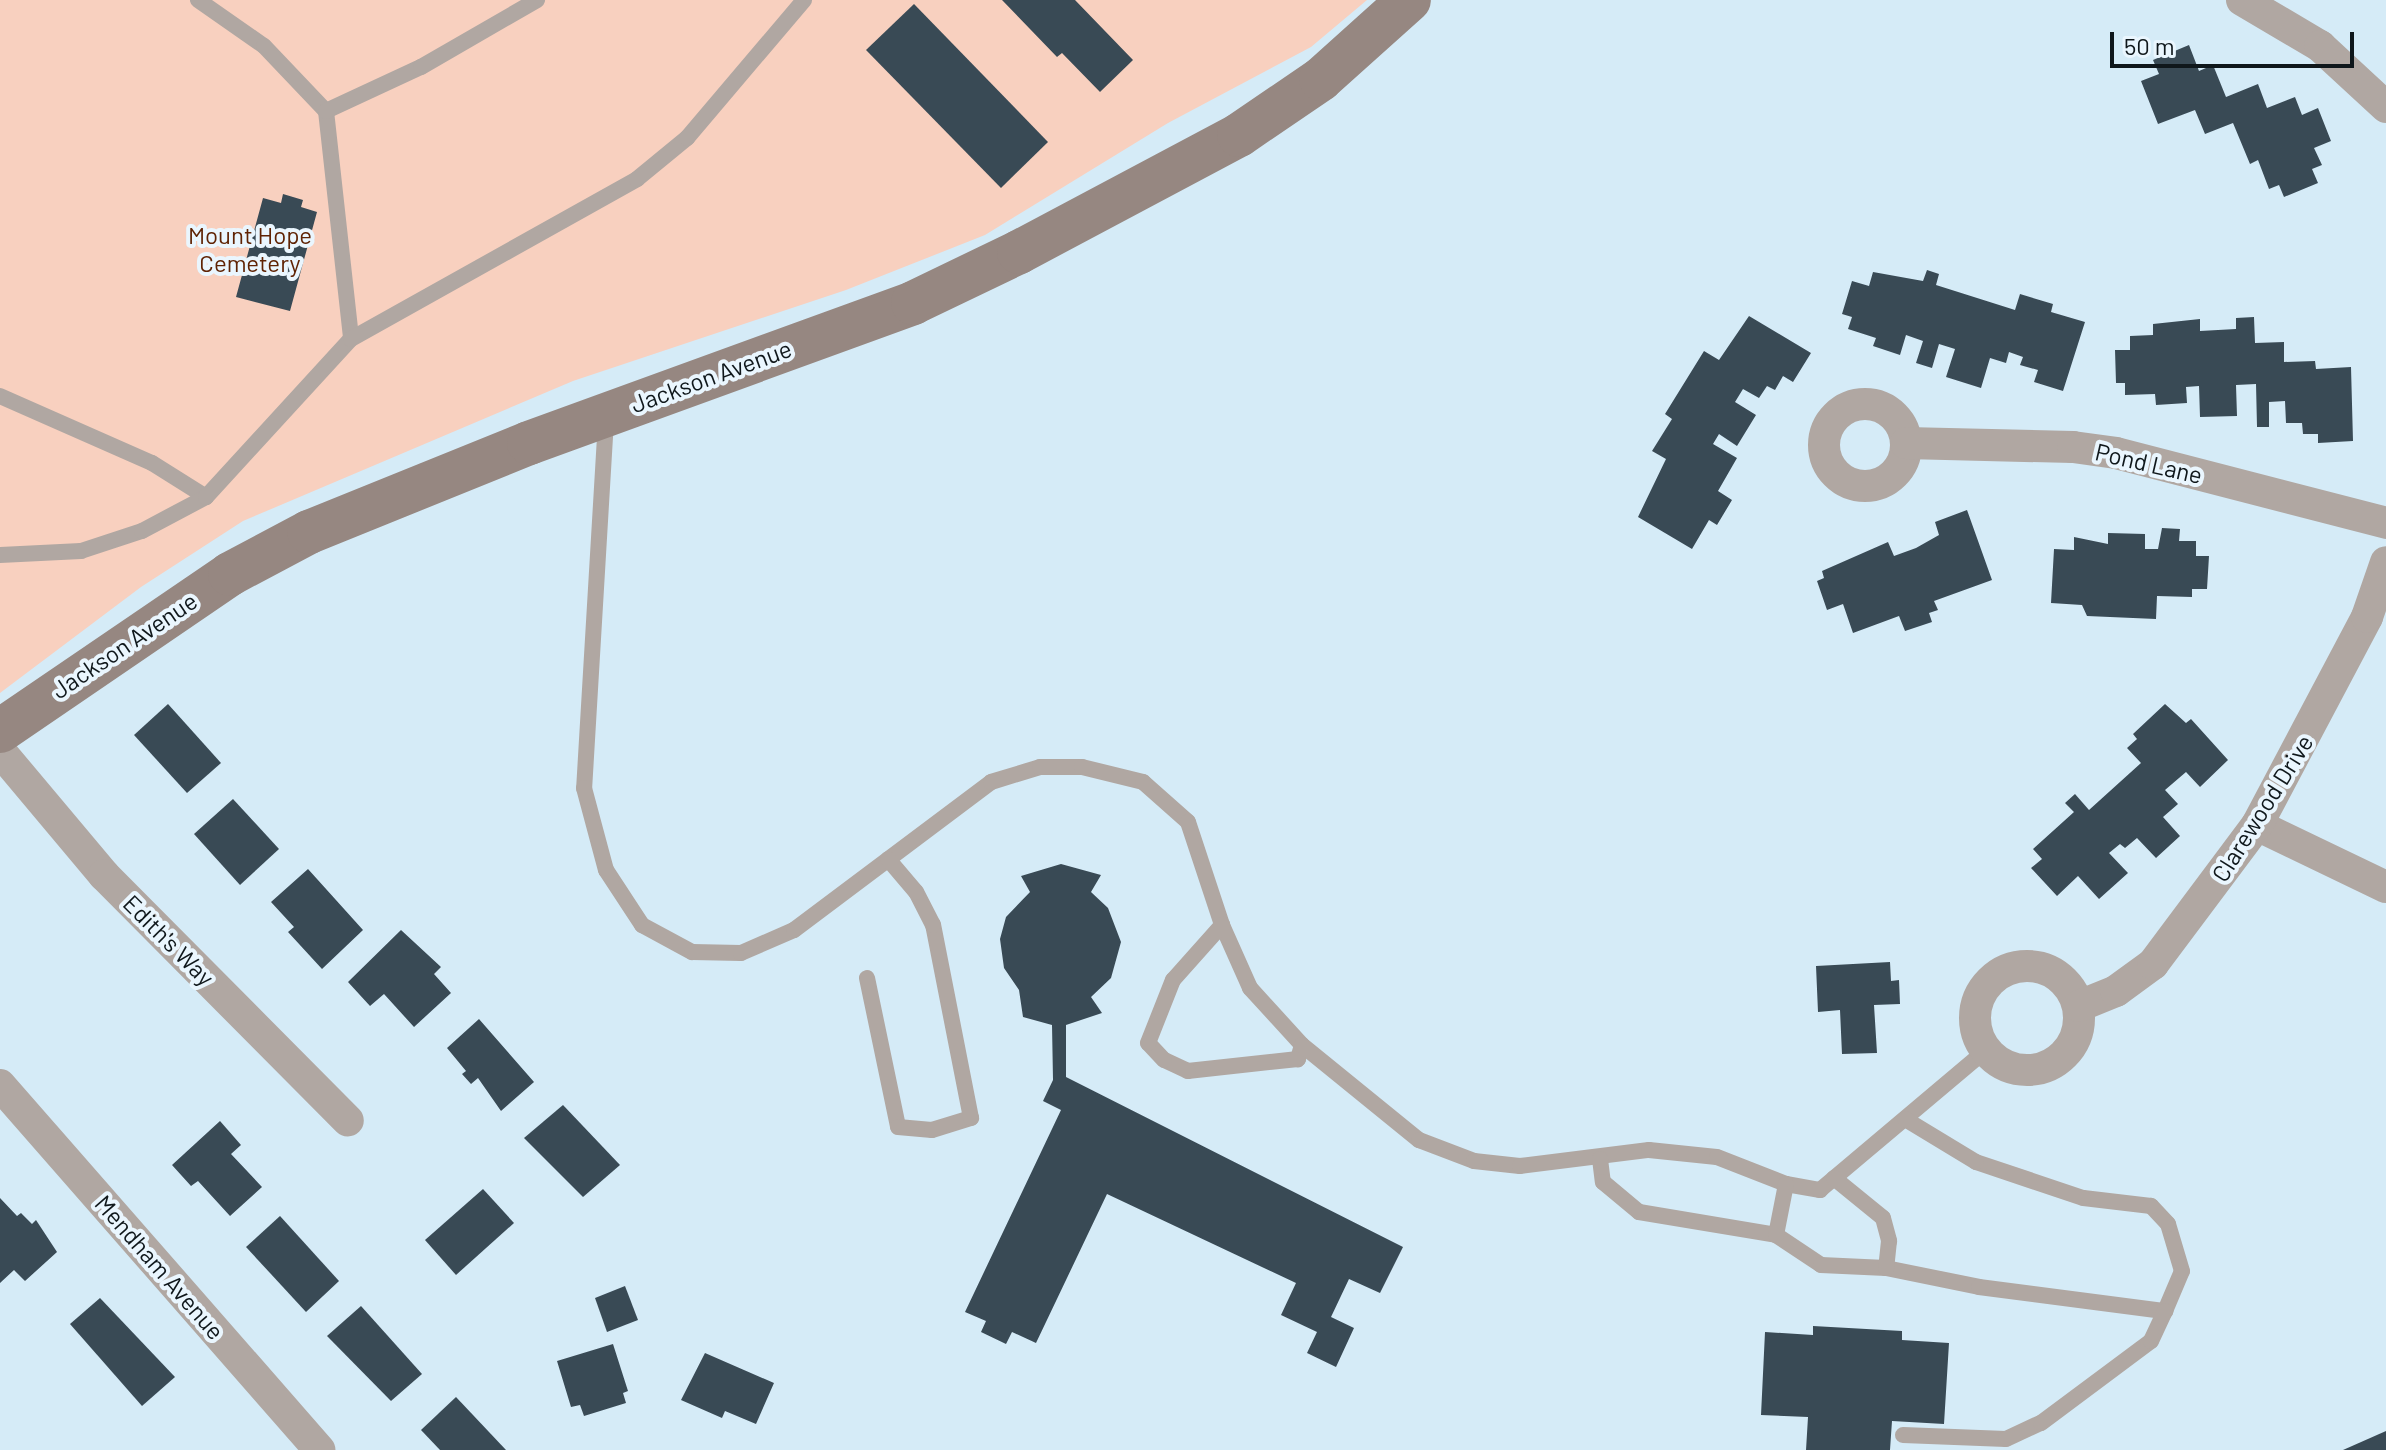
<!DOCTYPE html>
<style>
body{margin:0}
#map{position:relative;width:2386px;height:1450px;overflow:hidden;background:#d5ebf7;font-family:Barlow,sans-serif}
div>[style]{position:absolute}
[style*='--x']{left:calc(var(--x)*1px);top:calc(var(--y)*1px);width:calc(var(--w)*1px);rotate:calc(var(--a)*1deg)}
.green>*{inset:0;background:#f8d0bf}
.building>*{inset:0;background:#394a55}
.service>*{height:16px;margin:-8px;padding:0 8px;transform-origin:8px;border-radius:8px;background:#b0a7a2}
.minor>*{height:32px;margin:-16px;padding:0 16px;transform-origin:16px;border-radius:16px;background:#b0a7a2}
.minor>.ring{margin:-16px;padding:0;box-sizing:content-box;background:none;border:32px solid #b0a7a2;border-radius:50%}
.secondary>*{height:44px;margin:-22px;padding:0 22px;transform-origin:22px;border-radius:22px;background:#968781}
span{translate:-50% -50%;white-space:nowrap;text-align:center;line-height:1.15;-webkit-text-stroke:8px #eaf6fe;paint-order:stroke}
.park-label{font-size:24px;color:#5f2304}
.street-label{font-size:24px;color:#0f171b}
.scale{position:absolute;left:2110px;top:32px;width:244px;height:36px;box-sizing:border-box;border:4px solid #0f171b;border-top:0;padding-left:10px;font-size:24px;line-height:28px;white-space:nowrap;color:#0f171b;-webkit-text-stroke:6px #eaf6fe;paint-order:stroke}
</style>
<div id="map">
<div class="green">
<i style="clip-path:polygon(0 0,1367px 0,1311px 47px,1168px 123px,985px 235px,846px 290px,573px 381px,243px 521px,141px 587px,0 693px)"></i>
</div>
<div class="building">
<i style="clip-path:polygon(1002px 0,1075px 0,1133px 60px,1100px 92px,1062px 53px,1057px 57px)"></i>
<i style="clip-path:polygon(914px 4px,1048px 142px,1001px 188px,866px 50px)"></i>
<i style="clip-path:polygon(2189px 45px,2199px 71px,2213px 65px,2226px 97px,2258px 84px,2267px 108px,2295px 97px,2302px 115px,2318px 108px,2331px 141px,2314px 148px,2322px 165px,2312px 169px,2318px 183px,2284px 197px,2279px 185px,2269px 189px,2258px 160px,2250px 164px,2233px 123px,2205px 134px,2195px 110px,2158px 124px,2141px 81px,2159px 74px,2153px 60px)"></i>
<i style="clip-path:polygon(283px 194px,303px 200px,301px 207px,317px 212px,290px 311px,236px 297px,263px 198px,281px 203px)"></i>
<i style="clip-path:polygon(1927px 270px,1939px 274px,1936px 285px,2015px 310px,2020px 294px,2053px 304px,2051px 312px,2085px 322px,2063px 391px,2034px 382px,2038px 370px,2020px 365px,2023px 357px,2009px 352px,2006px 363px,1990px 358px,1981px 388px,1946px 377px,1955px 349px,1939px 344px,1932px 368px,1916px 363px,1923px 341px,1906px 335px,1900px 355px,1873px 346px,1876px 338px,1848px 329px,1852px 317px,1842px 314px,1852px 281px,1869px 286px,1873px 272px,1923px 281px)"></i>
<i style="clip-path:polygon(1749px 316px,1811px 353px,1793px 382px,1783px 376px,1775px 390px,1767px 386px,1759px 398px,1743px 389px,1735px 402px,1756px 415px,1737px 446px,1719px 434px,1713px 444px,1737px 458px,1718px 491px,1732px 500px,1717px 525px,1709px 520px,1692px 549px,1638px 517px,1666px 459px,1652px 451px,1672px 419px,1665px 414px,1704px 351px,1719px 360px)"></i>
<i style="clip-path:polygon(2254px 317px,2255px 343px,2284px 342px,2284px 362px,2315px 361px,2316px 369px,2351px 367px,2353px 441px,2318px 443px,2318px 434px,2303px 434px,2302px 423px,2286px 423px,2285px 401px,2269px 402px,2269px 427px,2257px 427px,2256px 384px,2236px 385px,2237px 416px,2200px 417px,2199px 386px,2186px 387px,2187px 403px,2156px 405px,2155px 394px,2125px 395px,2125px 383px,2116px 383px,2115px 350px,2130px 350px,2130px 336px,2153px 335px,2153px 324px,2200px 319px,2200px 331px,2236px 329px,2236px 318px)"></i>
<i style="clip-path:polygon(1967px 510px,1992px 580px,1934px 601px,1938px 610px,1929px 613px,1932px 622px,1905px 631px,1899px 616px,1853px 633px,1843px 604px,1827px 610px,1817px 581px,1824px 578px,1822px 571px,1888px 542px,1894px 556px,1916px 548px,1939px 535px,1935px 522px)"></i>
<i style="clip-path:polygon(2162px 528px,2180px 529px,2179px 541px,2196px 541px,2196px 556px,2209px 556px,2207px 589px,2192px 589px,2192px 597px,2157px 596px,2156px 619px,2087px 616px,2082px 605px,2051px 603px,2054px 549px,2074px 550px,2074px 537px,2108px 544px,2108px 533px,2145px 534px,2145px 549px,2158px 549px)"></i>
<i style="clip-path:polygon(168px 704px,221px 763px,187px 793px,134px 735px)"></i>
<i style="clip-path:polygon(2165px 704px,2186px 723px,2191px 719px,2228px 760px,2200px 787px,2186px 772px,2165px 790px,2178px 804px,2163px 817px,2180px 836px,2156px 858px,2137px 838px,2125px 848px,2120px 844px,2109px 853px,2128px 873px,2099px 899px,2078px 876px,2057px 896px,2031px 868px,2042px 859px,2033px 849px,2074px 812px,2065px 803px,2075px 794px,2089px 810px,2141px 763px,2127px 748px,2137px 739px,2133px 734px)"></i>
<i style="clip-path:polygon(233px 799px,279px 849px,240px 885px,194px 834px)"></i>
<i style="clip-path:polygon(1061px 864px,1101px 875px,1091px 892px,1108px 908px,1121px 942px,1111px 978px,1091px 997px,1102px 1013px,1066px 1025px,1066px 1077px,1403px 1247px,1380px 1293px,1349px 1279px,1331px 1317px,1354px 1328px,1336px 1367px,1307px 1353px,1317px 1332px,1281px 1315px,1296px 1283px,1107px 1194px,1036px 1343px,1012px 1332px,1006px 1344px,981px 1332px,986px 1321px,965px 1312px,1061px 1110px,1043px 1101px,1053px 1080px,1052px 1025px,1023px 1017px,1019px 990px,1004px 968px,1000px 939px,1006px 917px,1030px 892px,1021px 876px)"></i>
<i style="clip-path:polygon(308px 869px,363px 930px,322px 969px,288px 932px,294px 927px,271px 902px)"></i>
<i style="clip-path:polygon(401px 930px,441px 967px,434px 974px,451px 993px,414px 1027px,384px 994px,370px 1006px,348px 982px)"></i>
<i style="clip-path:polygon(1890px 962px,1891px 981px,1899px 980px,1900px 1004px,1874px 1005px,1877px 1053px,1842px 1054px,1840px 1010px,1818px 1012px,1816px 966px)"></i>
<i style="clip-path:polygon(479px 1019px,534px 1082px,501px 1111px,478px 1078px,471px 1084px,462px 1074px,466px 1071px,447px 1048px)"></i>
<i style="clip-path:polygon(563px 1105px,620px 1165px,583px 1197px,524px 1138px)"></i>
<i style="clip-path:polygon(220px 1121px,241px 1145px,231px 1154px,262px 1187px,230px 1216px,198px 1181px,191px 1186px,172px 1165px)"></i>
<i style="clip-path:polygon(483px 1189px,514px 1223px,456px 1275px,425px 1240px)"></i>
<i style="clip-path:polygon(0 1198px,17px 1216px,21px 1213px,32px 1224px,36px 1220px,57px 1252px,25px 1281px,14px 1270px,0 1283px)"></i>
<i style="clip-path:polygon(280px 1216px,339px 1281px,306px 1312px,246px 1247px)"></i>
<i style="clip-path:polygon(625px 1286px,638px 1320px,607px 1332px,595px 1298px)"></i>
<i style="clip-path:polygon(100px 1298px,175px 1377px,142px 1406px,70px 1324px)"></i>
<i style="clip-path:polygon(361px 1306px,422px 1374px,391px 1401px,327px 1336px)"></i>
<i style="clip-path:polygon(1813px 1326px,1902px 1331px,1902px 1340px,1949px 1343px,1944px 1424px,1892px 1421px,1890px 1450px,1806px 1450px,1808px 1417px,1761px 1415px,1765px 1332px,1813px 1335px)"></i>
<i style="clip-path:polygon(613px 1344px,628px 1391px,623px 1393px,626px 1403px,584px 1416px,580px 1405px,571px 1407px,557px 1361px)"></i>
<i style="clip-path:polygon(705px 1353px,774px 1383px,756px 1424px,725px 1411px,722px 1418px,681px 1400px)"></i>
<i style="clip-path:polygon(456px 1397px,506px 1450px,440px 1450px,421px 1430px)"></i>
<i style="clip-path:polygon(2386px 1431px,2386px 1450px,2343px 1450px)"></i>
</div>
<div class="service">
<i style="--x:198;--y:0;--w:80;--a:34.9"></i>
<i style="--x:264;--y:46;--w:90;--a:46.4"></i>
<i style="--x:326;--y:111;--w:229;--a:83.7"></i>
<i style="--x:326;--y:111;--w:105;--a:-24.9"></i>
<i style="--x:421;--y:67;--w:134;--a:-30"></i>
<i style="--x:0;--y:396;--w:166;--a:23.8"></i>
<i style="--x:152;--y:463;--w:64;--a:32.2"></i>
<i style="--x:606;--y:420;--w:369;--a:93.4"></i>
<i style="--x:584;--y:788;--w:85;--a:75"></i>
<i style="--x:606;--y:870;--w:66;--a:56.8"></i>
<i style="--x:642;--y:925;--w:57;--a:28.4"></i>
<i style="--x:692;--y:952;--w:49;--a:1.2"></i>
<i style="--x:741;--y:953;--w:58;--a:-23.5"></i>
<i style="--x:794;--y:930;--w:246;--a:-36.9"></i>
<i style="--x:991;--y:782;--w:51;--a:-17"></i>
<i style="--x:1040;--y:767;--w:42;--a:0"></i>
<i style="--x:1082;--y:767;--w:63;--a:13.8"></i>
<i style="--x:1143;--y:782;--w:60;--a:41.6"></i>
<i style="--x:1188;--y:822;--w:108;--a:71.7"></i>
<i style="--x:1222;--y:925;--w:69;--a:66"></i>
<i style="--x:1250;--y:988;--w:77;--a:47.6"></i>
<i style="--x:1302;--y:1045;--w:15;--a:106"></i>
<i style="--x:1298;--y:1059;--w:111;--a:173.8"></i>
<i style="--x:1188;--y:1071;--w:26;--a:-155"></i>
<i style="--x:1164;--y:1060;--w:23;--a:-133"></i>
<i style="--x:1148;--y:1043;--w:68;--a:-68.4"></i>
<i style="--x:1173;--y:980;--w:74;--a:-48.3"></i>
<i style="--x:0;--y:555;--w:81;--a:-2.8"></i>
<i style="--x:81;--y:551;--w:64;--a:-18.2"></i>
<i style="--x:142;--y:531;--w:72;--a:-28"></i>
<i style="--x:206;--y:497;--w:214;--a:-47.5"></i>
<i style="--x:351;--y:339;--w:328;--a:-29.2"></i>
<i style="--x:637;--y:179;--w:65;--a:-39.4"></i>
<i style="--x:687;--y:138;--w:181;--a:-49.7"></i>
<i style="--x:867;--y:978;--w:152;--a:78.2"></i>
<i style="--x:898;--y:1127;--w:34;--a:5"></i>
<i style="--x:932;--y:1130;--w:41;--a:-17.1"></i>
<i style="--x:971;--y:1118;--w:197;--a:-101.1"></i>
<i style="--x:933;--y:925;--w:37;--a:-117"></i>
<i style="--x:916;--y:892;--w:43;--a:-130.3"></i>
<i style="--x:1302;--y:1045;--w:151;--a:39.1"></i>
<i style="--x:1419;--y:1140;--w:59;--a:20.9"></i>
<i style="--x:1474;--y:1161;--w:46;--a:6.2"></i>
<i style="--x:1520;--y:1166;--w:130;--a:-7.1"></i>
<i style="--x:1649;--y:1150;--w:68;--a:5.9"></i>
<i style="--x:1717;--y:1157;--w:74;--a:21.4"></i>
<i style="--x:1786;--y:1184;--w:35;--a:10"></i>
<i style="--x:1820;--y:1190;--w:217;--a:-40.1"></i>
<i style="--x:1600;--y:1159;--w:23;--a:83"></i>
<i style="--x:1603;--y:1182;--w:47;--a:39.8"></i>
<i style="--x:1639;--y:1212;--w:139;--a:9.5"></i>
<i style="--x:1776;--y:1235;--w:54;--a:33.7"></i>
<i style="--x:1821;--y:1265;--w:65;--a:2.6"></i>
<i style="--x:1886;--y:1268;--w:95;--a:11.5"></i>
<i style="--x:1979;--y:1287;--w:188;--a:7.4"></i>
<i style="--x:2165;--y:1311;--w:43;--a:-67"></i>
<i style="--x:2182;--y:1271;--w:49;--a:-106.6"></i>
<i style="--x:2168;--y:1224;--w:25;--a:-133"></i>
<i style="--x:2151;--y:1206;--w:68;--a:-173.3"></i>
<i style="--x:2083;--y:1198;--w:113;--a:-161.4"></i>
<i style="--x:1976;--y:1162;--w:83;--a:-148.8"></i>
<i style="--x:1834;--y:1178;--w:63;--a:39.2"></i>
<i style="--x:1883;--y:1218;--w:24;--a:75"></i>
<i style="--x:1889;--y:1241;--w:27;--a:96"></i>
<i style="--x:1776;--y:1235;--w:52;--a:-78.9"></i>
<i style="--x:1903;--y:1435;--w:103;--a:2.2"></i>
<i style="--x:2006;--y:1439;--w:38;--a:-25"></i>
<i style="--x:2041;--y:1423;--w:137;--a:-36.7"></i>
<i style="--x:2151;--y:1341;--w:33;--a:-65"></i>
</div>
<div class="minor">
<i style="--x:2242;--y:0;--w:91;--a:30.5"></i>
<i style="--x:2320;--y:46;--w:90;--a:42.7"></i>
<i class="ring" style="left:1824px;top:404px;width:50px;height:50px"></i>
<i style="--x:1906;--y:443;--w:167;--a:1.4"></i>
<i style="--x:2073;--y:447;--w:43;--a:7.9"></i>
<i style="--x:2116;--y:453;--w:279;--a:14.5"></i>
<i style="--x:0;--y:751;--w:162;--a:50"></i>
<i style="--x:104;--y:875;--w:346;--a:45.2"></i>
<i style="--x:2257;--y:825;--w:143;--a:25.7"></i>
<i class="ring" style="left:1975px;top:966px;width:72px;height:72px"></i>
<i style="--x:2079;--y:1006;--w:40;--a:-22"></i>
<i style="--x:2116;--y:991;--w:46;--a:-36.1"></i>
<i style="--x:2153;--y:964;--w:174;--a:-53.2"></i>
<i style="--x:2257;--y:825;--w:235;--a:-62.1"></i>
<i style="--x:2367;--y:617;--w:58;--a:-70.9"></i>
<i style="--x:0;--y:1085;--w:485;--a:48.8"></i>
</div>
<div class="secondary">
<i style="--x:0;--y:731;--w:278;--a:-34.3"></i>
<i style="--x:230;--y:574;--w:89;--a:-28"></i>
<i style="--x:309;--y:532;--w:237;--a:-22"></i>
<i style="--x:529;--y:443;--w:409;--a:-20"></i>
<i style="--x:913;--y:303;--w:118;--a:-25.7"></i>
<i style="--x:1019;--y:252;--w:249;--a:-28"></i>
<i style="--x:1239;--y:135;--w:99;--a:-34.3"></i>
<i style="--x:1321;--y:79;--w:118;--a:-41.9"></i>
</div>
<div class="park-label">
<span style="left:250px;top:249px">Mount Hope<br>Cemetery</span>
</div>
<div class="street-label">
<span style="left:711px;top:376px;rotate:-20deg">Jackson Avenue</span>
<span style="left:2149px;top:463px;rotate:13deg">Pond Lane</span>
<span style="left:124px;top:645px;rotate:-34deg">Jackson Avenue</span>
<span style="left:2262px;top:808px;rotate:-58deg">Clarewood Drive</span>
<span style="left:169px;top:940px;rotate:45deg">Edith's Way</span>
<span style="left:160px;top:1267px;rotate:49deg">Mendham Avenue</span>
</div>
<div class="scale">50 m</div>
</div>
